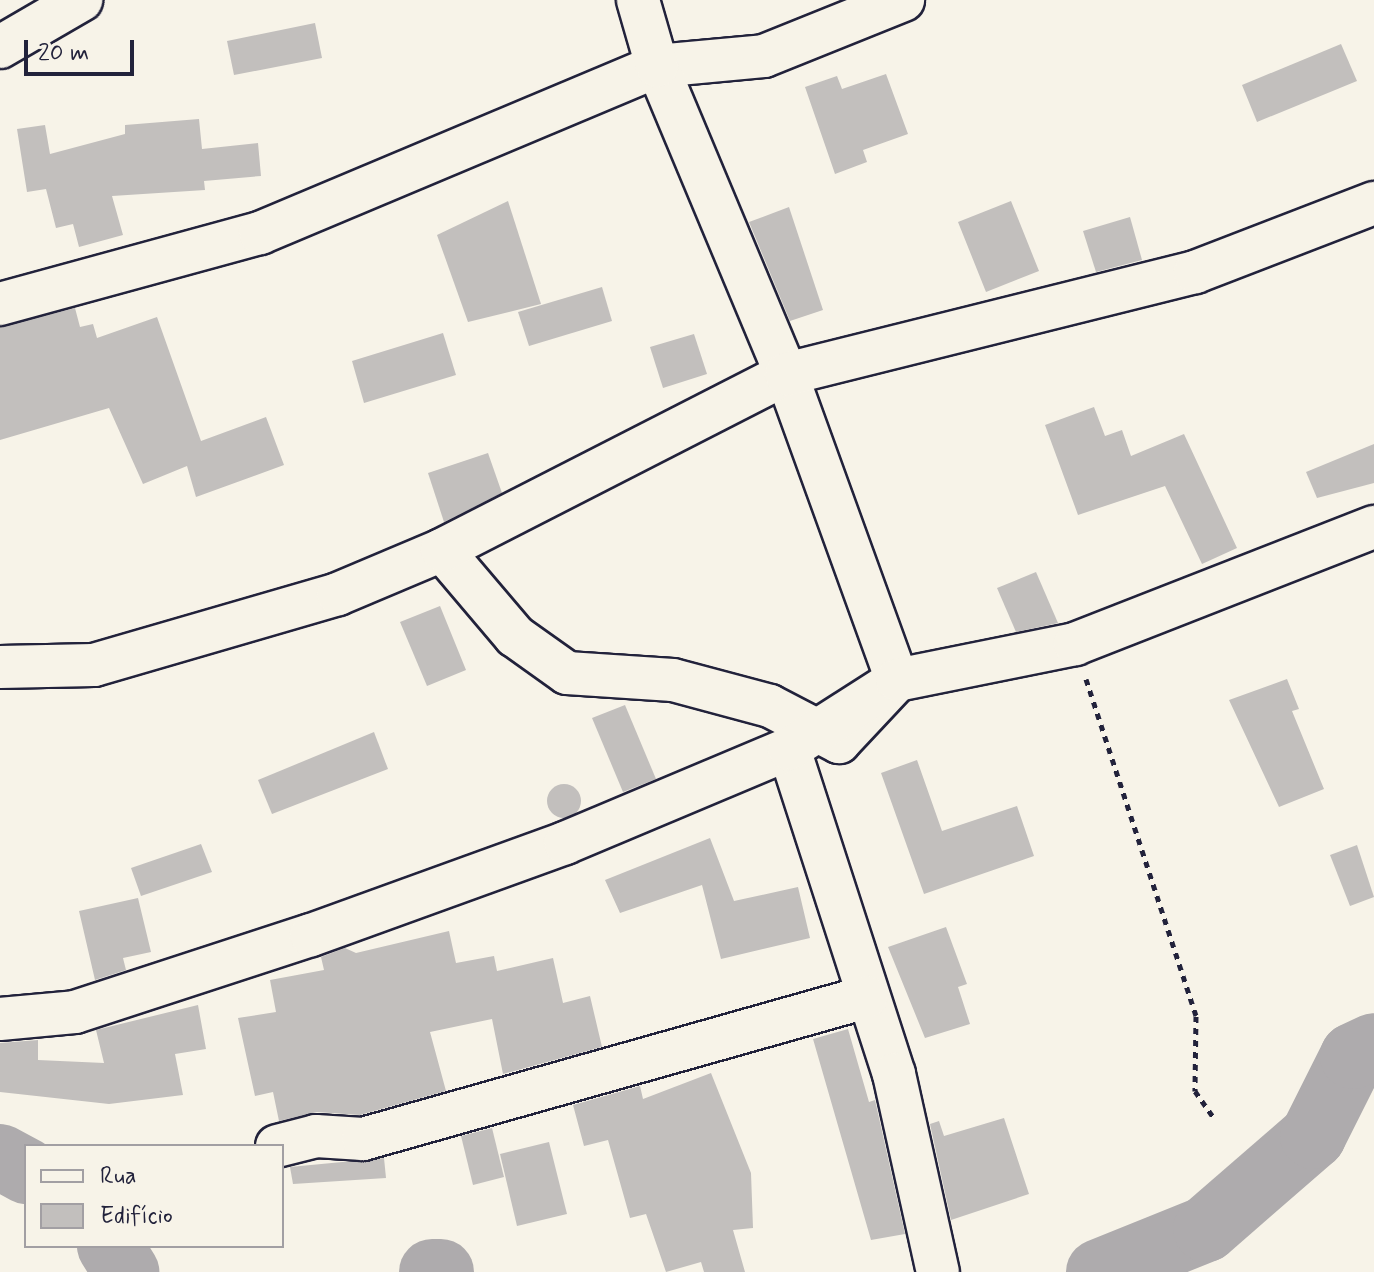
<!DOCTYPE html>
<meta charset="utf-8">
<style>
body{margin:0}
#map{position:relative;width:1374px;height:1272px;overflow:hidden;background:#f7f3e8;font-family:Mynerve,sans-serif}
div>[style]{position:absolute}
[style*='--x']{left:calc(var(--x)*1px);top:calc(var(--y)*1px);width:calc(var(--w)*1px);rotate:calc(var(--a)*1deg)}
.river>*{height:66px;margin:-33px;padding:0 33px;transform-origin:33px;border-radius:33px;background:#aeabad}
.building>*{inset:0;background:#c2bfbd}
.round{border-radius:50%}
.path>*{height:5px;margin-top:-2.5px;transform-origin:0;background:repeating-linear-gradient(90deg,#22223b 0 6px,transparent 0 12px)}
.roads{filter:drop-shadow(2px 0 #22223b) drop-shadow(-2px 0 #22223b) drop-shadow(0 2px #22223b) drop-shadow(0 -2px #22223b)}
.minor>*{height:42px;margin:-21px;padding:0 21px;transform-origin:21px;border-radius:21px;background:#f7f3e8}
span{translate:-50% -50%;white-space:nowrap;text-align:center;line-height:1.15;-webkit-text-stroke:7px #f7f3e8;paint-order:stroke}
.legend{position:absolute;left:24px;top:1144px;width:260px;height:104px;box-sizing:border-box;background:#f7f3e8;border:2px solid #a29fa3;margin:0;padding:10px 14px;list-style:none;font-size:24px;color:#22223b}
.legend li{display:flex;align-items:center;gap:16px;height:40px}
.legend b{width:40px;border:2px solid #a29fa3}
.scale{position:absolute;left:24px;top:40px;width:110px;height:36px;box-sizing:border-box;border:4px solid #22223b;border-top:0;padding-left:10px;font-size:24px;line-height:28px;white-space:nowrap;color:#22223b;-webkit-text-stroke:6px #f7f3e8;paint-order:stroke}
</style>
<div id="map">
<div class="river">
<i style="--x:0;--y:1157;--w:30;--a:28"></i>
<i style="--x:110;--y:1246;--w:31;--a:58"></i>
<i style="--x:432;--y:1272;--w:9;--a:0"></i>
<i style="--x:1099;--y:1272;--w:115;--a:-21.9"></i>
<i style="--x:1206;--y:1229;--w:142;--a:-41"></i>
<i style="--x:1313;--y:1136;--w:89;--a:-63.4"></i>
<i style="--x:1353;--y:1056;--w:23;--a:-25"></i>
</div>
<div class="building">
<i style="clip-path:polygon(315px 23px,322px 58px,234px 75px,227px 41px)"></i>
<i style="clip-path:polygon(1341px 44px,1357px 81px,1257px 122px,1242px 85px)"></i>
<i style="clip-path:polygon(886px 74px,908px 134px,863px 150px,867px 162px,835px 174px,805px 87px,837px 76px,842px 89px)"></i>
<i style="clip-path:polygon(199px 119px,202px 149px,258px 143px,261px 176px,204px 181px,205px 190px,112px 196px,123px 235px,79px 247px,73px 224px,56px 228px,46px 189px,27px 192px,17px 129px,45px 125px,50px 154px,125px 134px,125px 125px)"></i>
<i style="clip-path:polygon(508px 201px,541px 304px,468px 322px,437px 235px)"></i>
<i style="clip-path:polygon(1011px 201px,1039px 271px,986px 292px,958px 222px)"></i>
<i style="clip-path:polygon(789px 207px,823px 310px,790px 321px,749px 222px)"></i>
<i style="clip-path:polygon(1130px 217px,1142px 260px,1096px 272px,1083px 231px)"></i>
<i style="clip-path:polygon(602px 287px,612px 321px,529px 346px,518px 312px)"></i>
<i style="clip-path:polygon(75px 308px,80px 327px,93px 324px,97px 338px,157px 317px,201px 441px,266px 417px,284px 465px,196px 497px,187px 466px,143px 484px,109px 408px,0 440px,0 327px)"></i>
<i style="clip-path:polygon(443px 333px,456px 375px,364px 403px,352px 361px)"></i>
<i style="clip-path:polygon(694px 334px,707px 374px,663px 388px,650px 347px)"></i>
<i style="clip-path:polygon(1094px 407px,1105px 436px,1122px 430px,1131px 456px,1184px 434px,1237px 548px,1202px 564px,1165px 486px,1078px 515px,1045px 425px)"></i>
<i style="clip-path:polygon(1374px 444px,1374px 483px,1317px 498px,1306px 472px)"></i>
<i style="clip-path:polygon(488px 453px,502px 493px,444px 522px,428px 473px)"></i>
<i style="clip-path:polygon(1036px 572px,1058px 623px,1016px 632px,997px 588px)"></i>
<i style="clip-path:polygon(440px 606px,466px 670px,427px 686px,400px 622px)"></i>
<i style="clip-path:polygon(1287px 679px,1299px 709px,1292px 711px,1324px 789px,1279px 807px,1229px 700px)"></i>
<i style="clip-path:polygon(625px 705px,656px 779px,623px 792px,592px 718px)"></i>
<i style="clip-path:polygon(374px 732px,388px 769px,272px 814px,258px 780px)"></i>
<i style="clip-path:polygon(917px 760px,942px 831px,1017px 806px,1034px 856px,924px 894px,881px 773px)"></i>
<i class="round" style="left:547px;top:784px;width:34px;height:34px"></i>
<i style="clip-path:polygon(710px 838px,734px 901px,798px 887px,810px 938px,721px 959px,702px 885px,620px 913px,605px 880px)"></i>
<i style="clip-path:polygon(201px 844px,212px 872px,141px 896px,131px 868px)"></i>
<i style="clip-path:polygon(1357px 845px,1374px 897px,1350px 906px,1330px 855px)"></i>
<i style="clip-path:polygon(138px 898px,151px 952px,123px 958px,126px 970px,95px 980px,79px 911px)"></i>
<i style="clip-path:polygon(946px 927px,967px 984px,958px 987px,970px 1024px,925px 1038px,888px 947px)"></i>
<i style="clip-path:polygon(449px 931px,456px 963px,494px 956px,497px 971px,553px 958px,563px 1003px,590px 996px,602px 1047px,503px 1074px,492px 1019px,430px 1032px,446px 1091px,360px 1115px,317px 1112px,279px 1121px,273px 1092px,255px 1096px,238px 1018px,276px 1012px,270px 980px,324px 970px,321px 957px,345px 948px,356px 953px)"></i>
<i style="clip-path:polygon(198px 1005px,206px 1049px,175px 1054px,183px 1095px,109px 1104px,0 1092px,0 1043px,38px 1040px,38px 1060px,104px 1063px,96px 1030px)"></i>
<i style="clip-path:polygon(848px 1029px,869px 1102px,875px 1100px,905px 1234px,871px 1240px,813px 1039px)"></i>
<i style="clip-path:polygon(711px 1073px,751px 1173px,753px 1228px,733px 1230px,745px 1272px,704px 1272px,701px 1262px,666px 1272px,646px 1214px,630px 1218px,608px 1140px,584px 1146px,573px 1105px,640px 1086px,643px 1099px)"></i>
<i style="clip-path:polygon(1004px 1118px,1029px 1194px,951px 1220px,930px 1124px,939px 1121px,944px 1136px)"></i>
<i style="clip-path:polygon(492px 1128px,504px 1177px,473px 1185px,461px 1136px)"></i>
<i style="clip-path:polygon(549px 1142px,567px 1214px,517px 1226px,500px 1154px)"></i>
<i style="clip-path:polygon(384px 1158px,386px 1178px,293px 1184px,290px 1167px)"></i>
</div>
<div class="path">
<i style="--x:1086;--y:679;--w:354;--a:71.9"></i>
<i style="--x:1196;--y:1016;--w:75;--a:90.8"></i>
<i style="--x:1195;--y:1091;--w:35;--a:55"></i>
</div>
<div class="roads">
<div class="minor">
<i style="--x:0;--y:47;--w:94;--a:-30.1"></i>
<i style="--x:0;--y:304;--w:270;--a:-15.3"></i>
<i style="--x:260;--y:233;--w:431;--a:-22.8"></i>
<i style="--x:657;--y:66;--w:107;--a:-5.3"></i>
<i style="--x:764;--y:56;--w:150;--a:-21.9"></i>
<i style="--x:442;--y:550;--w:113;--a:49.7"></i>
<i style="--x:515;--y:636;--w:64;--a:35.4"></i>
<i style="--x:567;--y:673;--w:106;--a:3.8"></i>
<i style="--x:673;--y:680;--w:100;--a:15"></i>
<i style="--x:770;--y:706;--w:78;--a:27.6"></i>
<i style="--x:839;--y:742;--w:85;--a:-46.9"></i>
<i style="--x:897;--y:680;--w:326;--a:-109.9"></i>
<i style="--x:786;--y:374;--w:334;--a:-112.7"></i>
<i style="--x:657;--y:66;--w:69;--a:-106.1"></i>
<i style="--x:0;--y:667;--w:94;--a:-1.2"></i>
<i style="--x:94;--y:665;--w:254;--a:-16.2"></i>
<i style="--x:338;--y:594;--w:113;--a:-22.9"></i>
<i style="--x:442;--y:550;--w:386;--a:-27.1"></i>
<i style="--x:786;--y:374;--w:422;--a:-14"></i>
<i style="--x:1195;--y:272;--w:192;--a:-21.1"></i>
<i style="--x:789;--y:749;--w:342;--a:72.1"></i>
<i style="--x:894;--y:1074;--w:203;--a:77.5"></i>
<i style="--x:0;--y:1019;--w:75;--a:-5.3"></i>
<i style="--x:75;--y:1012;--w:248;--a:-18.1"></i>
<i style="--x:311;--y:935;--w:270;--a:-19.9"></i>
<i style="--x:565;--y:843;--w:243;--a:-22.8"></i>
<i style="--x:789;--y:749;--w:128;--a:-32.6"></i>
<i style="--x:897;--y:680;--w:182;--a:-11.4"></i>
<i style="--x:1075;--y:644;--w:321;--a:-21.4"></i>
<i style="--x:277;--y:1146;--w:40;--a:-14.4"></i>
<i style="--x:316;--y:1136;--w:47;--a:3.7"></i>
<i style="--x:363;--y:1139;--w:523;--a:-15.76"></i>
</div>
</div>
<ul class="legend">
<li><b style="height:10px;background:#f7f3e8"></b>Rua</li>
<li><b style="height:22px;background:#c2bfbd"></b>Edifício</li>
</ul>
<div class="scale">20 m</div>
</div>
